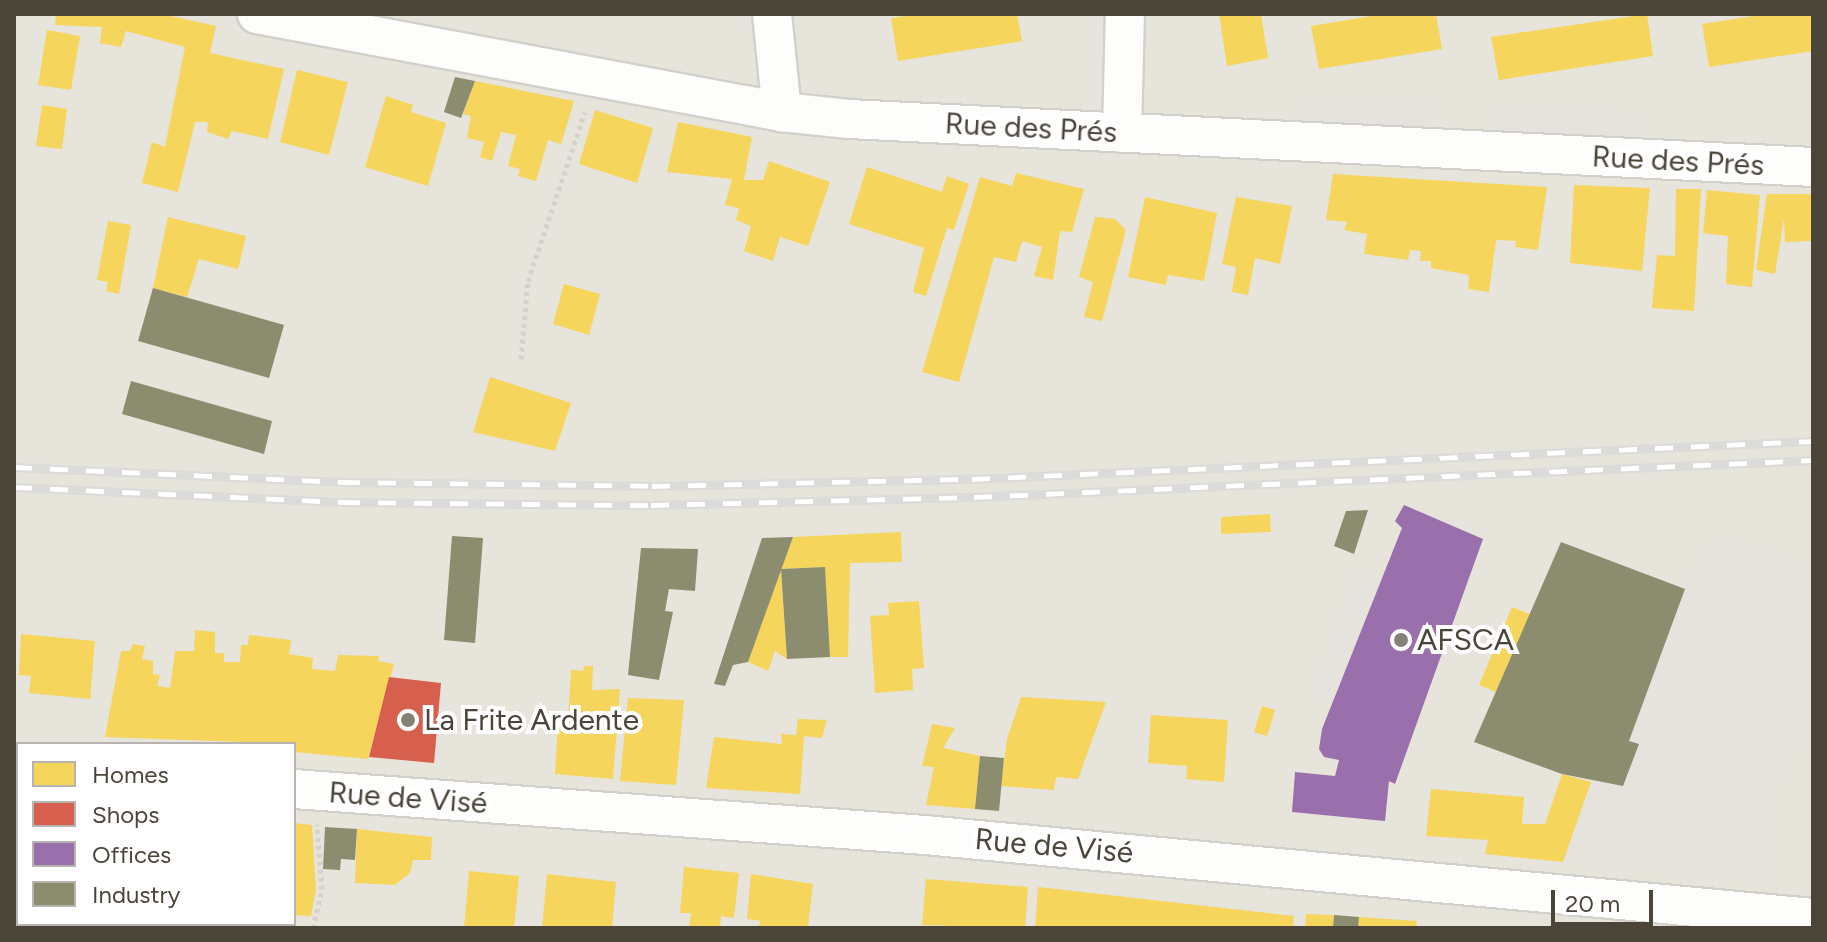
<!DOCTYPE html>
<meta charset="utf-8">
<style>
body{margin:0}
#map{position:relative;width:1827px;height:942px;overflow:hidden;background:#f4f2ee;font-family:Figtree,sans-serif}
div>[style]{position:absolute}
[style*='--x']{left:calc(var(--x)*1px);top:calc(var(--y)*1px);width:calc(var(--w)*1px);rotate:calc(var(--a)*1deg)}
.residential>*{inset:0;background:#e7e4dc}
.parking>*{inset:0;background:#e6e3df}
.homes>*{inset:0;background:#f6d55c}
.shops>*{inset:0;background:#d6604d}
.offices>*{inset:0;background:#9970ab}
.industry>*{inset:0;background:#8c8c6e}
.path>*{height:5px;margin-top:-2.5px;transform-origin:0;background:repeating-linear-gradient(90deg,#d3d2cc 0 4px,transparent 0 8px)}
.roads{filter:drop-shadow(2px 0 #d2d0cb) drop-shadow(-2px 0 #d2d0cb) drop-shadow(0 2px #d2d0cb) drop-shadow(0 -2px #d2d0cb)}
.minor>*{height:38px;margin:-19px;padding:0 19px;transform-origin:19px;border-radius:19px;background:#fdfdfc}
.rail>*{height:9px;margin-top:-4.5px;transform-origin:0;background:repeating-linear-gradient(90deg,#fff 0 18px,#dbdbda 0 36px);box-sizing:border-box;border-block:2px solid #dbdbda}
.dots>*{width:22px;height:22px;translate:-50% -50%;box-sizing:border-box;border:4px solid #fff;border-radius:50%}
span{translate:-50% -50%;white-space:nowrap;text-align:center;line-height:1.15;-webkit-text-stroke:8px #fff;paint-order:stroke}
.street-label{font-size:30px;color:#4b4439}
.poi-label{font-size:30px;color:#4b4439}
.left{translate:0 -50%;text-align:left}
.frame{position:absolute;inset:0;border:16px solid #4b4439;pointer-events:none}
.legend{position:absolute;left:16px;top:742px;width:280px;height:184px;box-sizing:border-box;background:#fff;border:2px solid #b7b4b0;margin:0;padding:10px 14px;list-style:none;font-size:24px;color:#4b4439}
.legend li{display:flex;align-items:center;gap:16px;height:40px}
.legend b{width:40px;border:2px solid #b7b4b0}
.scale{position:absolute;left:1551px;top:890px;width:102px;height:36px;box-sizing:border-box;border:4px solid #4b4439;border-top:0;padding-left:10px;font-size:24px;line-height:28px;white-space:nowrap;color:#4b4439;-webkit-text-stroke:6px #fff;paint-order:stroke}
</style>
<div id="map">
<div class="residential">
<i style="clip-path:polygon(evenodd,14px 14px,1813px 14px,1813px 928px,14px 928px,14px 14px,18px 744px,294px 744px,294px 924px,18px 924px,18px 744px)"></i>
</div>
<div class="parking">
<i style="clip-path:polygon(1306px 98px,1430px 103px,1431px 132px,1307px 126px)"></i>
<i style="clip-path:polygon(1492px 106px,1647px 114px,1647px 141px,1491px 133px)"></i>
<i style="clip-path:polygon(1718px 537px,1813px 568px,1813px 708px,1776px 780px,1767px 881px,1563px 862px,1594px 777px,1623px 786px,1629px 741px,1685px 589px)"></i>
<i style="clip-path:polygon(1358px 571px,1379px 578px,1332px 701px,1314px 695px)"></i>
</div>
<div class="homes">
<i style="clip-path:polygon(56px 14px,162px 14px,216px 26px,210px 53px,284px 69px,268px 139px,232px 131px,228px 139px,207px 132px,208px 122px,195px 122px,178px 192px,142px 183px,152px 142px,165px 147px,185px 47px,126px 31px,121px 47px,100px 43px,102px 27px,55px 25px)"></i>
<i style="clip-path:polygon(920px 14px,1017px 14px,1022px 41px,898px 61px,891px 18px)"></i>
<i style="clip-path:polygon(1219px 14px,1261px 14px,1268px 58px,1227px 66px)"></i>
<i style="clip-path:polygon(1383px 14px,1436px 14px,1442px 49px,1319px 69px,1311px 26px)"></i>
<i style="clip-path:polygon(1647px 14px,1653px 56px,1499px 80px,1491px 37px)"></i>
<i style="clip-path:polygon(1766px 14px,1813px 14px,1813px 51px,1709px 67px,1702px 24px)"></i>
<i style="clip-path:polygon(47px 30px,80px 36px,71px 90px,38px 85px)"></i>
<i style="clip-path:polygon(297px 70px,348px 82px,329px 155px,280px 142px)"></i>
<i style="clip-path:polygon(475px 81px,574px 101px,561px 144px,548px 140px,536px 181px,518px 176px,520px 169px,508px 166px,516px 135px,501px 132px,492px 161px,480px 157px,484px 142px,467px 138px,471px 116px,463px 114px)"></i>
<i style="clip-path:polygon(386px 96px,413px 105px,411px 112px,446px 123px,428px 186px,365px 167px)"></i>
<i style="clip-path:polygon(42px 105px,67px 109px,62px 149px,36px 146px)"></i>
<i style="clip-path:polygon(595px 110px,653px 128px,637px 183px,579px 164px)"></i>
<i style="clip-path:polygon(678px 122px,752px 137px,744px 180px,763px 180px,769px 161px,830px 182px,808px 246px,780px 237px,773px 261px,744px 251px,751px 226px,736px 220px,739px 208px,725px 205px,732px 179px,667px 172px)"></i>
<i style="clip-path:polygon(867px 167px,942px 192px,947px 176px,969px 184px,954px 230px,947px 228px,926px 296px,913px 292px,924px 248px,849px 224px)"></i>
<i style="clip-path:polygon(1016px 173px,1084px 189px,1072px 232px,1060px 231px,1053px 280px,1034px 276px,1042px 247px,1022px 241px,1016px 262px,994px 257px,959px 382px,922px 372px,980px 177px,1012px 186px)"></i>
<i style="clip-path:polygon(1333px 174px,1547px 187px,1538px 250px,1515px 247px,1516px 241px,1496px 240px,1489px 292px,1468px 289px,1469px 275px,1431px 268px,1431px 261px,1420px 261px,1421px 251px,1410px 250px,1408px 260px,1364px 254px,1367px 234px,1344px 230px,1347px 222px,1326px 220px)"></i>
<i style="clip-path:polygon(1574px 185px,1650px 188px,1642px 271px,1570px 263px)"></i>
<i style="clip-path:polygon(1676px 189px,1701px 189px,1694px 311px,1652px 308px,1657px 255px,1675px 256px)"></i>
<i style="clip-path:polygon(1707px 190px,1760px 195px,1752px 287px,1726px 284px,1728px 236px,1703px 233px)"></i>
<i style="clip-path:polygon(1767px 194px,1813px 194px,1813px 241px,1785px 242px,1784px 219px,1775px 274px,1756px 270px)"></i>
<i style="clip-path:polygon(1145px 197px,1217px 213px,1204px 281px,1168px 275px,1166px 285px,1128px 277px)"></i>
<i style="clip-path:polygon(1236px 197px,1292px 206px,1280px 264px,1255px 258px,1248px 295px,1232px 292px,1236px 267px,1222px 264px)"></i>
<i style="clip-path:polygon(168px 217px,246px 236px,238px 269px,199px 259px,187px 297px,153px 288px)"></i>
<i style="clip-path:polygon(1095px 217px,1115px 219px,1126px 230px,1102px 321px,1084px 317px,1093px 282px,1079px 277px)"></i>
<i style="clip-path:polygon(108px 221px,131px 225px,119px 294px,106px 291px,108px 282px,97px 280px)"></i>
<i style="clip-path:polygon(564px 284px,600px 294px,589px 335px,553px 324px)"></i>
<i style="clip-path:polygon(490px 377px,571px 403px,555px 451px,473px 432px)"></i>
<i style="clip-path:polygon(1270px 514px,1271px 532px,1221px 534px,1221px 517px)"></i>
<i style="clip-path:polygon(901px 532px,902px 562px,850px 563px,848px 657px,830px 657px,825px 567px,781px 569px,793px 537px)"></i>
<i style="clip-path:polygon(781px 569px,787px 659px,775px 651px,768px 671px,748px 662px)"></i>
<i style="clip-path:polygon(919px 601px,924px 668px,912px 669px,913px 690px,875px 693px,870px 616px,889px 615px,888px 603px)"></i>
<i style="clip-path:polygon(1512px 607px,1530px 614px,1496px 692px,1479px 685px)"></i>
<i style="clip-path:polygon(195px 630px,215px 632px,215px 653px,224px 653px,224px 662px,240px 662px,241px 645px,248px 645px,249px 635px,291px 640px,289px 654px,313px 658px,312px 669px,335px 671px,338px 655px,379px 656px,378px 661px,394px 664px,368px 759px,294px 752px,294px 744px,105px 737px,121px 651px,130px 651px,133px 644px,145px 646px,142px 659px,153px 661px,153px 674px,160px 675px,157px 686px,170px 688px,175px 651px,194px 651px)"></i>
<i style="clip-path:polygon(21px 634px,95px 641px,90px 699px,29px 693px,31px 676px,19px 675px)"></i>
<i style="clip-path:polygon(584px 666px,593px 666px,592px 690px,620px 689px,613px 779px,555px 774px,558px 723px,568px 724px,571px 670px,583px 671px)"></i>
<i style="clip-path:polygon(1021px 697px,1106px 702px,1078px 779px,1056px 777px,1054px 790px,1001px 786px,1007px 739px)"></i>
<i style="clip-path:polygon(628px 698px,684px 700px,676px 785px,620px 781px)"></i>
<i style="clip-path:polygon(1262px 706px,1275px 710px,1267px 736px,1254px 732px)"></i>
<i style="clip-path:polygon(1151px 715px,1228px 720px,1224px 782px,1186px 779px,1187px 766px,1148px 763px)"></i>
<i style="clip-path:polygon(798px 719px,827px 720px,822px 738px,804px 736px,800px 794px,706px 788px,714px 737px,782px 744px,781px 734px,796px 735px)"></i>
<i style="clip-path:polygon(932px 724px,955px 728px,943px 748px,980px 756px,975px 809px,926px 805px,934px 767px,922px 766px)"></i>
<i style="clip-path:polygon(1562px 774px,1591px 782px,1563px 862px,1485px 854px,1488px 840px,1426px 836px,1431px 789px,1524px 797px,1522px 824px,1545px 824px)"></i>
<i style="clip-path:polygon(294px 823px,312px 825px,316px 890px,311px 916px,294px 915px)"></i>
<i style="clip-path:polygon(357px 829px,432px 837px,431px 860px,413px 860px,410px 873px,395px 885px,355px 883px)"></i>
<i style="clip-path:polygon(684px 867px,739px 873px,734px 918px,721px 916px,720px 928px,689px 928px,691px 913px,680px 913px)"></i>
<i style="clip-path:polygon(14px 868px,18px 869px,18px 918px,14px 918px)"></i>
<i style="clip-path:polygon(469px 871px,519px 876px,514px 928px,464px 928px)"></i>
<i style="clip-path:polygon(547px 874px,616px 882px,612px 928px,542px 928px)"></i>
<i style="clip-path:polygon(751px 874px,813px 884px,808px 928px,757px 928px,761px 921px,747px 919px)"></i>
<i style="clip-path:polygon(926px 879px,1028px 887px,1025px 928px,922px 925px)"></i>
<i style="clip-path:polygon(1038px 887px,1294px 916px,1293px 928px,1035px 928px)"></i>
<i style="clip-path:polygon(1306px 914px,1334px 915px,1333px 928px,1305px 928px)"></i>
<i style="clip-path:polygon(1359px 917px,1417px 921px,1416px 928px,1358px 928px)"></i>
</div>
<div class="shops">
<i style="clip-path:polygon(389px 677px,441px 683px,434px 763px,369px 757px)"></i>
</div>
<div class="offices">
<i style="clip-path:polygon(1404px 505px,1483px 539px,1395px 784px,1389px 781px,1385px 821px,1292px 812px,1295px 772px,1335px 776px,1339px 760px,1324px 757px,1319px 749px,1322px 729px,1402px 528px,1395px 521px)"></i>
</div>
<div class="industry">
<i style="clip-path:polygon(455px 77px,475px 81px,461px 118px,444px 112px)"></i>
<i style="clip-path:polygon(153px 288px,284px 325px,269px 378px,138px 341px)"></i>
<i style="clip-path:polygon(131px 381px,272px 421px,264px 454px,122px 414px)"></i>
<i style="clip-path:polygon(1368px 510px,1354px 554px,1334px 546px,1346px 511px)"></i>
<i style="clip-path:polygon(452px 536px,483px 538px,475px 643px,444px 640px)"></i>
<i style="clip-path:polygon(793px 537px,748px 662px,733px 665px,725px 686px,714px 684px,762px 538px)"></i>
<i style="clip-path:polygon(1561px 542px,1685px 589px,1629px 741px,1639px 744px,1623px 786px,1562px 774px,1474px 742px)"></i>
<i style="clip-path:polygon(641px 548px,698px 549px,695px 591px,669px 589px,665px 611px,673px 612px,659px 680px,628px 675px)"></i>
<i style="clip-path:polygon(825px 567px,830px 657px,787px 659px,781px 569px)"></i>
<i style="clip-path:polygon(980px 756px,1004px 758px,999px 811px,975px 809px)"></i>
<i style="clip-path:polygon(325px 827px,357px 829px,355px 860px,341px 859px,340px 870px,323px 869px)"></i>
<i style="clip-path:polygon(1334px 915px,1359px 917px,1358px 928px,1333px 928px)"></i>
</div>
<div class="path">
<i style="--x:521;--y:359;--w:78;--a:-84.9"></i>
<i style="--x:528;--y:281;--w:178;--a:-71.4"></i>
<i style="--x:313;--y:928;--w:40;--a:-77"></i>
<i style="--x:322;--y:889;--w:65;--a:-94.4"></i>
</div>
<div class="roads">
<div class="minor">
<i style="--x:257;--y:14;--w:534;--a:10.57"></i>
<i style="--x:782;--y:112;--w:67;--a:6"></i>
<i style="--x:849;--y:119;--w:965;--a:2.85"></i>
<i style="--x:772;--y:14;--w:99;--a:84.2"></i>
<i style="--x:1122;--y:133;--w:119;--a:-88.6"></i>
<i style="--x:14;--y:763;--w:4;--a:0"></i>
<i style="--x:294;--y:789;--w:633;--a:4.17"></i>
<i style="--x:925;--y:835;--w:892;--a:5.34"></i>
</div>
</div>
<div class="rail">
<i style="--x:14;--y:467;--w:328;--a:2.6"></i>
<i style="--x:342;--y:482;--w:310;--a:0.7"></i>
<i style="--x:652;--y:486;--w:320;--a:-1.3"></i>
<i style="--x:972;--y:479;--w:842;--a:-2.59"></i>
<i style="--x:14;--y:487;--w:328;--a:2.6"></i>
<i style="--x:342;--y:502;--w:309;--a:0.6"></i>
<i style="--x:651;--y:505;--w:323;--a:-1.4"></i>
<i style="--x:974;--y:497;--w:840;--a:-2.53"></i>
</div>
<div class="dots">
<i style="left:1401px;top:640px;background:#868178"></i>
<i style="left:408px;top:720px;background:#868178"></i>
</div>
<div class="street-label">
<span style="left:1031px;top:128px;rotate:3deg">Rue des Prés</span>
<span style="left:1678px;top:161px;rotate:3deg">Rue des Prés</span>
<span style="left:408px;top:798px;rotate:4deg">Rue de Visé</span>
<span style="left:1054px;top:846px;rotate:5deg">Rue de Visé</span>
</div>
<div class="poi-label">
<span class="left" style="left:1417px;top:640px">AFSCA</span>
<span class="left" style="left:424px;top:720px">La Frite Ardente</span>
</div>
<div class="frame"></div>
<ul class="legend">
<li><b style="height:22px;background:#f6d55c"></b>Homes</li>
<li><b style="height:22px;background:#d6604d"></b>Shops</li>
<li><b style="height:22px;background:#9970ab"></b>Offices</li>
<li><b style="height:22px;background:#8c8c6e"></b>Industry</li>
</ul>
<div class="scale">20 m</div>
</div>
